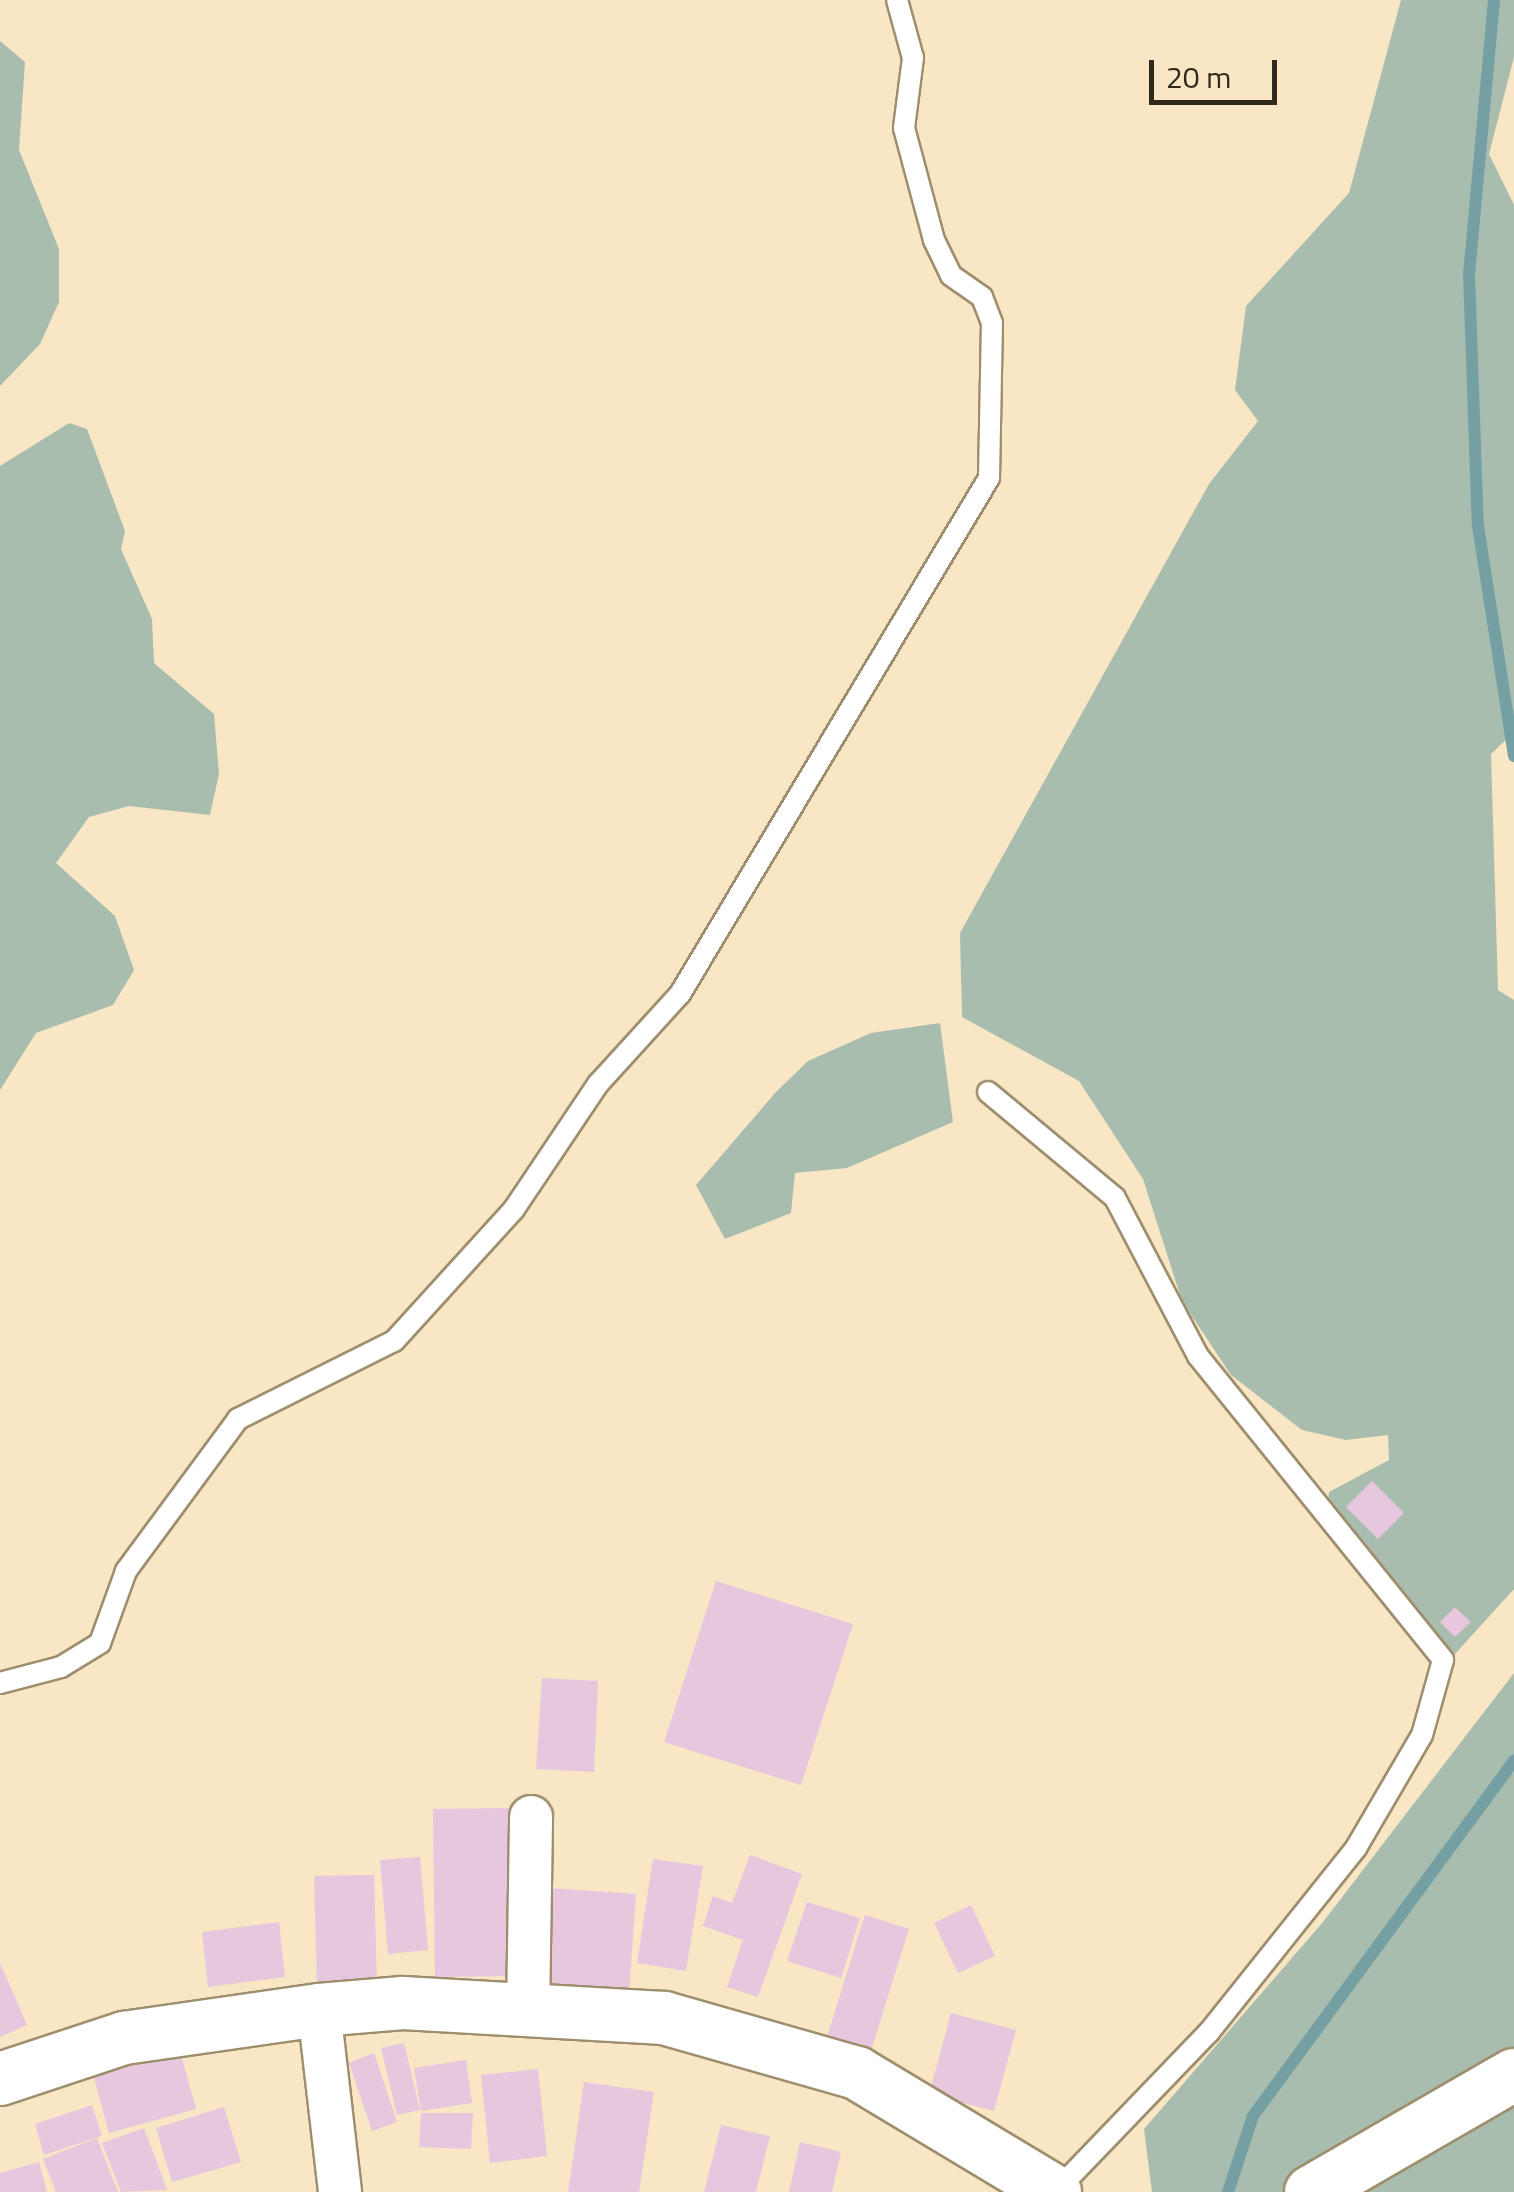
<!DOCTYPE html>
<style>
body{margin:0}
#map{position:relative;width:1514px;height:2192px;overflow:hidden;background:#f8e6c4;font-family:"Titillium Web",sans-serif}
div>[style]{position:absolute}
[style*='--x']{left:calc(var(--x)*1px);top:calc(var(--y)*1px);width:calc(var(--w)*1px);rotate:calc(var(--a)*1deg)}
.green>*{inset:0;background:#a9bdaf}
.stream>*{height:12px;margin:-6px;padding:0 6px;transform-origin:6px;border-radius:6px;background:#74a0a4}
.building>*{inset:0;background:#e7c7de}
.roads{filter:drop-shadow(2px 0 #9e8e6e) drop-shadow(-2px 0 #9e8e6e) drop-shadow(0 2px #9e8e6e) drop-shadow(0 -2px #9e8e6e)}
.service>*{height:20px;margin:-10px;padding:0 10px;transform-origin:10px;border-radius:10px;background:#fff}
.minor>*{height:42px;margin:-21px;padding:0 21px;transform-origin:21px;border-radius:21px;background:#fff}
.tertiary>*{height:52px;margin:-26px;padding:0 26px;transform-origin:26px;border-radius:26px;background:#fff}
span{translate:-50% -50%;white-space:nowrap;text-align:center;line-height:1.15;-webkit-text-stroke:8px #f8e6c4;paint-order:stroke}
.scale{position:absolute;left:1149px;top:60px;width:128px;height:45px;box-sizing:border-box;border:5px solid #2f281b;border-top:0;padding-left:12px;font-size:30px;line-height:35px;white-space:nowrap;color:#2f281b;-webkit-text-stroke:8px #f8e6c4;paint-order:stroke}
</style>
<div id="map">
<div class="green">
<i style="clip-path:polygon(1401px 0,1514px 0,1514px 57px,1489px 154px,1514px 205px,1514px 732px,1491px 754px,1498px 990px,1514px 1000px,1514px 1589px,1454px 1655px,1327px 1510px,1329px 1492px,1389px 1460px,1388px 1435px,1346px 1440px,1302px 1430px,1231px 1375px,1182px 1301px,1143px 1179px,1079px 1081px,962px 1017px,960px 933px,1209px 484px,1258px 421px,1235px 390px,1246px 306px,1349px 193px)"></i>
<i style="clip-path:polygon(0 41px,25px 62px,19px 150px,59px 249px,59px 302px,40px 344px,0 386px)"></i>
<i style="clip-path:polygon(69px 423px,87px 429px,125px 531px,121px 549px,152px 619px,154px 663px,214px 714px,219px 774px,210px 815px,129px 806px,89px 817px,56px 863px,115px 916px,134px 970px,113px 1005px,36px 1033px,0 1090px,0 466px)"></i>
<i style="clip-path:polygon(940px 1023px,953px 1122px,847px 1168px,795px 1173px,791px 1213px,725px 1239px,696px 1185px,776px 1092px,808px 1061px,871px 1033px)"></i>
<i style="clip-path:polygon(1514px 1673px,1514px 2192px,1152px 2192px,1144px 2129px,1323px 1922px)"></i>
</div>
<div class="stream">
<i style="--x:1494;--y:0;--w:275;--a:95.2"></i>
<i style="--x:1469;--y:274;--w:252;--a:88"></i>
<i style="--x:1478;--y:526;--w:233;--a:81.1"></i>
<i style="--x:1228;--y:2192;--w:80;--a:-71.8"></i>
<i style="--x:1253;--y:2116;--w:441;--a:-53.7"></i>
</div>
<div class="building">
<i style="clip-path:polygon(1372px 1481px,1404px 1513px,1378px 1539px,1346px 1507px)"></i>
<i style="clip-path:polygon(716px 1581px,853px 1624px,801px 1785px,664px 1742px)"></i>
<i style="clip-path:polygon(1455px 1607px,1471px 1622px,1455px 1637px,1440px 1622px)"></i>
<i style="clip-path:polygon(542px 1678px,598px 1681px,594px 1772px,536px 1769px)"></i>
<i style="clip-path:polygon(512px 1808px,512px 1976px,435px 1977px,433px 1809px)"></i>
<i style="clip-path:polygon(750px 1855px,802px 1874px,758px 1997px,727px 1987px,743px 1940px,703px 1926px,713px 1896px,732px 1903px)"></i>
<i style="clip-path:polygon(420px 1857px,428px 1950px,388px 1954px,380px 1860px)"></i>
<i style="clip-path:polygon(653px 1859px,703px 1866px,686px 1971px,637px 1963px)"></i>
<i style="clip-path:polygon(374px 1875px,377px 1986px,317px 1988px,314px 1876px)"></i>
<i style="clip-path:polygon(549px 1888px,636px 1894px,629px 1993px,542px 1988px)"></i>
<i style="clip-path:polygon(807px 1902px,860px 1918px,841px 1978px,787px 1961px)"></i>
<i style="clip-path:polygon(971px 1905px,995px 1956px,958px 1973px,934px 1923px)"></i>
<i style="clip-path:polygon(865px 1915px,909px 1929px,865px 2070px,821px 2056px)"></i>
<i style="clip-path:polygon(279px 1922px,285px 1977px,208px 1987px,202px 1932px)"></i>
<i style="clip-path:polygon(0 1963px,27px 2025px,0 2037px)"></i>
<i style="clip-path:polygon(951px 2013px,1016px 2030px,994px 2111px,929px 2094px)"></i>
<i style="clip-path:polygon(404px 2043px,420px 2110px,397px 2115px,381px 2048px)"></i>
<i style="clip-path:polygon(180px 2051px,196px 2109px,109px 2133px,93px 2074px)"></i>
<i style="clip-path:polygon(374px 2053px,397px 2122px,372px 2131px,349px 2063px)"></i>
<i style="clip-path:polygon(466px 2060px,472px 2103px,421px 2111px,414px 2068px)"></i>
<i style="clip-path:polygon(538px 2069px,547px 2156px,490px 2163px,481px 2075px)"></i>
<i style="clip-path:polygon(584px 2082px,654px 2092px,639px 2192px,568px 2192px)"></i>
<i style="clip-path:polygon(92px 2105px,102px 2136px,44px 2155px,35px 2124px)"></i>
<i style="clip-path:polygon(224px 2107px,241px 2162px,172px 2182px,156px 2128px)"></i>
<i style="clip-path:polygon(421px 2113px,473px 2113px,471px 2149px,419px 2147px)"></i>
<i style="clip-path:polygon(721px 2125px,770px 2136px,756px 2192px,704px 2192px)"></i>
<i style="clip-path:polygon(144px 2128px,167px 2190px,121px 2192px,102px 2143px)"></i>
<i style="clip-path:polygon(97px 2138px,118px 2192px,56px 2192px,43px 2159px)"></i>
<i style="clip-path:polygon(800px 2142px,841px 2152px,832px 2192px,789px 2192px)"></i>
<i style="clip-path:polygon(39px 2162px,47px 2192px,0 2192px,0 2173px)"></i>
</div>
<div class="roads">
<div class="service">
<i style="--x:988;--y:1092;--w:165;--a:39.8"></i>
<i style="--x:1115;--y:1198;--w:178;--a:62.3"></i>
<i style="--x:1198;--y:1356;--w:390;--a:51.1"></i>
<i style="--x:1443;--y:1660;--w:78;--a:105.6"></i>
<i style="--x:1422;--y:1735;--w:131;--a:120.3"></i>
<i style="--x:1356;--y:1848;--w:236;--a:128.6"></i>
<i style="--x:1209;--y:2032;--w:221;--a:133.9"></i>
<i style="--x:0;--y:1683;--w:63;--a:-14.7"></i>
<i style="--x:61;--y:1667;--w:46;--a:-31.6"></i>
<i style="--x:100;--y:1643;--w:77;--a:-70.1"></i>
<i style="--x:126;--y:1571;--w:189;--a:-53.6"></i>
<i style="--x:238;--y:1419;--w:174;--a:-26.6"></i>
<i style="--x:394;--y:1341;--w:178;--a:-47.7"></i>
<i style="--x:514;--y:1209;--w:151;--a:-56.1"></i>
<i style="--x:598;--y:1084;--w:122;--a:-47.7"></i>
<i style="--x:680;--y:994;--w:601;--a:-59.09"></i>
<i style="--x:989;--y:478;--w:155;--a:-88.9"></i>
<i style="--x:992;--y:323;--w:28;--a:-111"></i>
<i style="--x:982;--y:297;--w:38;--a:-145"></i>
<i style="--x:951;--y:275;--w:39;--a:-116"></i>
<i style="--x:934;--y:240;--w:116;--a:-105"></i>
<i style="--x:904;--y:128;--w:71;--a:-82.7"></i>
<i style="--x:913;--y:58;--w:60;--a:-105.4"></i>
</div>
<div class="minor">
<i style="--x:319;--y:2010;--w:183;--a:83.4"></i>
<i style="--x:528;--y:2013;--w:196;--a:-89.1"></i>
</div>
<div class="tertiary">
<i style="--x:0;--y:2079;--w:131;--a:-18.3"></i>
<i style="--x:124;--y:2038;--w:197;--a:-8.2"></i>
<i style="--x:319;--y:2010;--w:84;--a:-4.8"></i>
<i style="--x:403;--y:2003;--w:261;--a:3.3"></i>
<i style="--x:664;--y:2018;--w:201;--a:15.9"></i>
<i style="--x:857;--y:2073;--w:231;--a:31"></i>
<i style="--x:1311;--y:2192;--w:234;--a:-30"></i>
</div>
</div>
<div class="scale">20 m</div>
</div>
